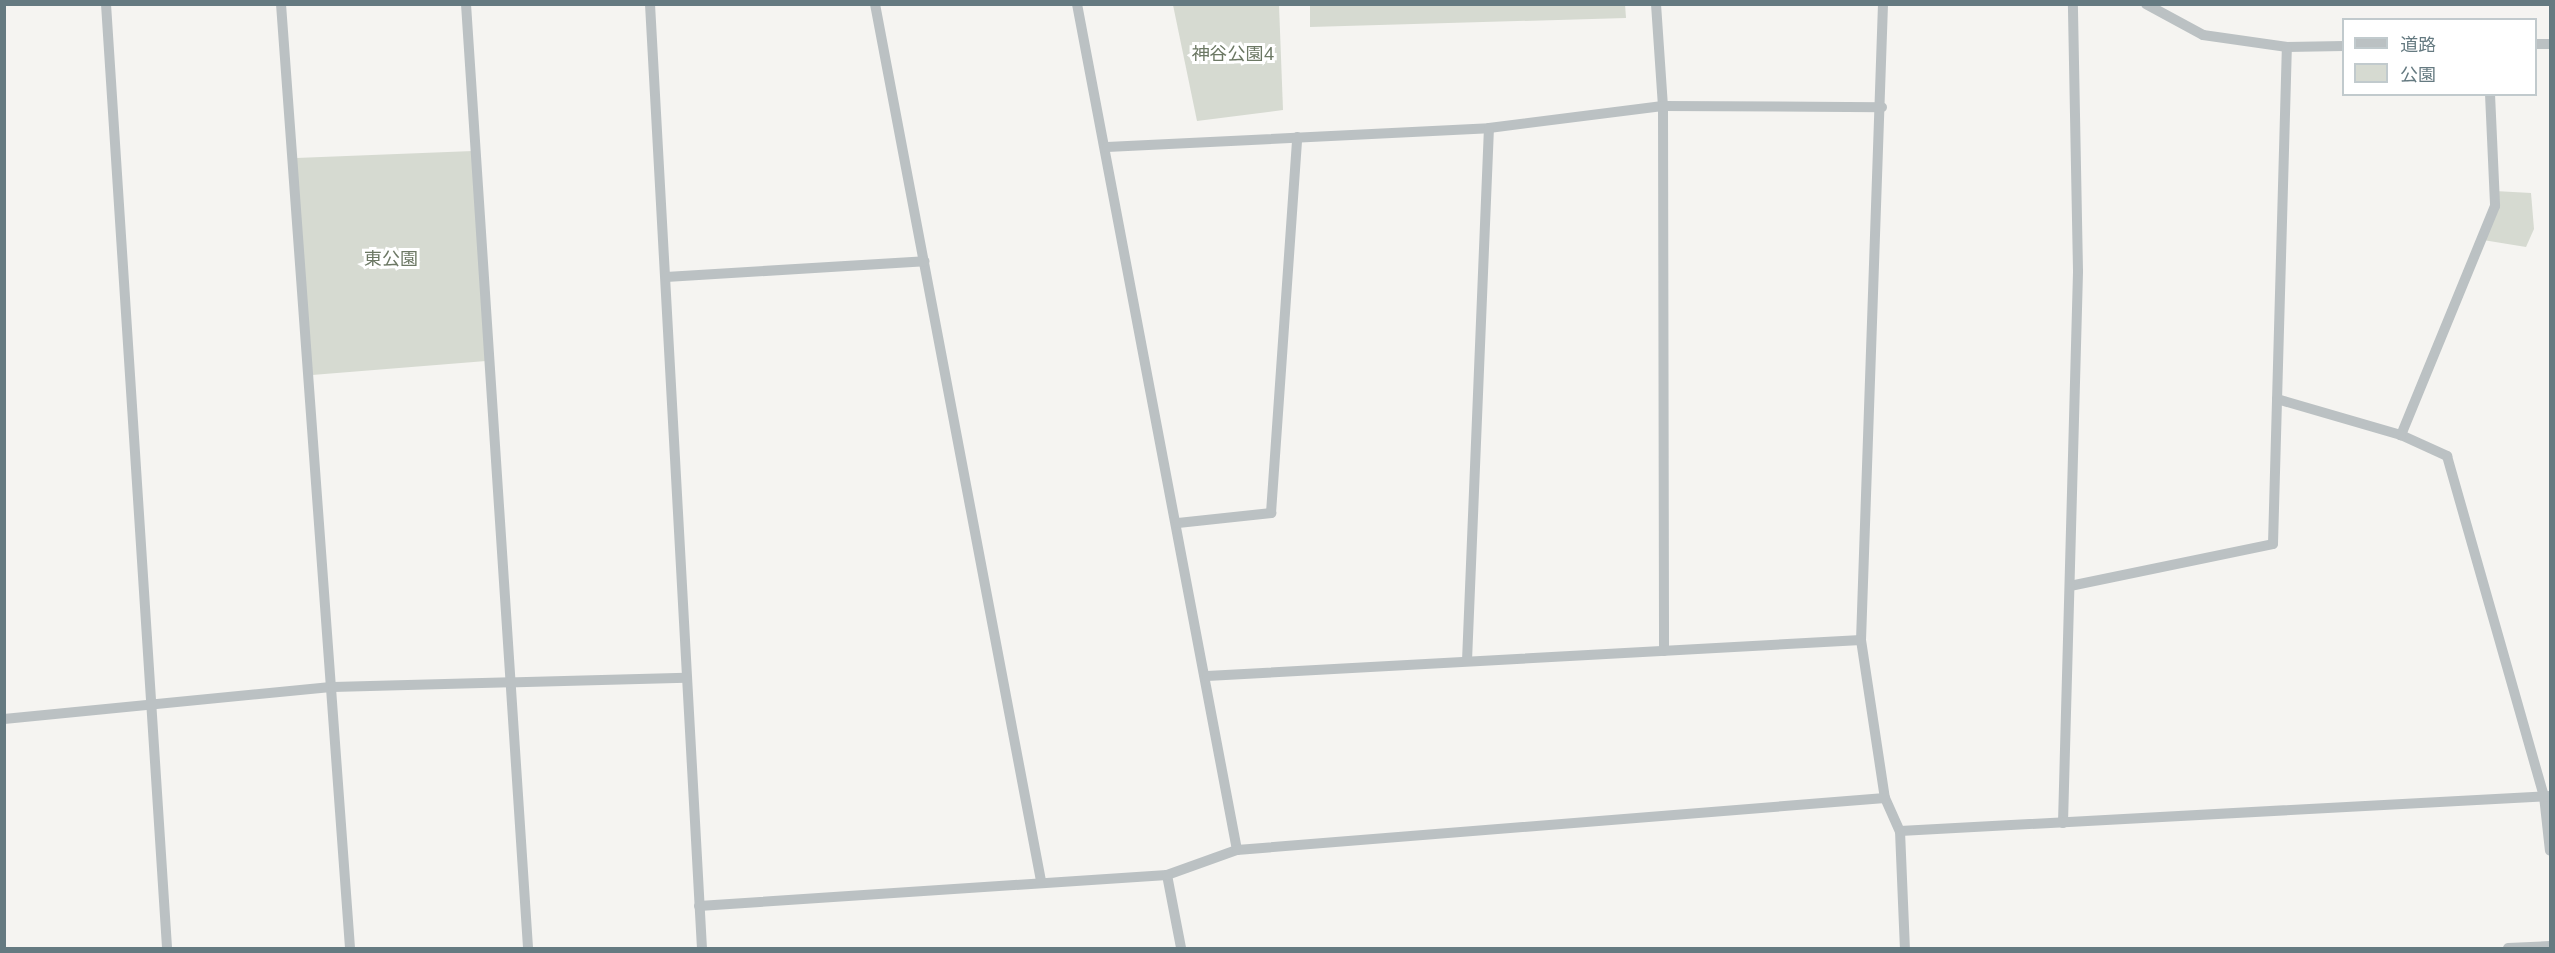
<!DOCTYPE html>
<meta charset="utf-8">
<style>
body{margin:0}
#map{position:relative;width:2555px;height:953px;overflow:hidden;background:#f5f4f1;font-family:"Nunito Sans","Noto Sans JP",sans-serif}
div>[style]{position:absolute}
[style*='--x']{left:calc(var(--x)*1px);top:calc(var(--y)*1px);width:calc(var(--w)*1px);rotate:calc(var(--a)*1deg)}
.green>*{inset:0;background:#d6dad1}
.minor>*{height:10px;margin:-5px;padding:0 5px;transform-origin:5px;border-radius:5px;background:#bbc1c3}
span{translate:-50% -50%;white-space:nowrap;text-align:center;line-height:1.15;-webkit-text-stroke:6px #fff;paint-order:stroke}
.park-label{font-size:18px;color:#6c7864}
.frame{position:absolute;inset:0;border:6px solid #657a81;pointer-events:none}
.legend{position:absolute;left:2342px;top:18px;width:195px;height:78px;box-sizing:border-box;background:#fff;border:2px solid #c1cacd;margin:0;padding:8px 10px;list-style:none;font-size:18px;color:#657a81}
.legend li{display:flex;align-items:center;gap:12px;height:30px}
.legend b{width:30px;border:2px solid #c1cacd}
</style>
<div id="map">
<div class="green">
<i style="clip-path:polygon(1625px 4px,1626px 18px,1310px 27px,1310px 5px)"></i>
<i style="clip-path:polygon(1173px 5px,1279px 5px,1283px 110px,1197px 121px)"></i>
<i style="clip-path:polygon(473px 151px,486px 361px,312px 375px,296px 158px)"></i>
<i style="clip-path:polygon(2495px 191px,2531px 193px,2534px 229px,2526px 247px,2483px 240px)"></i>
</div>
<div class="minor">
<i style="--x:106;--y:4;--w:946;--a:86.3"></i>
<i style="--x:281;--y:4;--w:947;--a:85.82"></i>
<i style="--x:466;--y:4;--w:946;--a:86.24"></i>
<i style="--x:650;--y:4;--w:945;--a:86.85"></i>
<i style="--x:875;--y:4;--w:893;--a:79.28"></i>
<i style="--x:1077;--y:4;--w:861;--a:79.29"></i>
<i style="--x:1656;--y:4;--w:102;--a:86.1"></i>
<i style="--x:1663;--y:106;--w:545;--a:89.89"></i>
<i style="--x:1883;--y:4;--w:636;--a:91.98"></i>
<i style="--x:1861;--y:640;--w:160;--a:81.4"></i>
<i style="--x:1885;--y:798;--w:36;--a:66"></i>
<i style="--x:1900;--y:831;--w:117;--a:87.6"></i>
<i style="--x:2146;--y:4;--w:65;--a:28.5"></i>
<i style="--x:2203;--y:35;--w:85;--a:8.1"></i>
<i style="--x:2287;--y:47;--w:57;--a:-1"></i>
<i style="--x:2536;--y:44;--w:14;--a:0"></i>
<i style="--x:2490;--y:94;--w:112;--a:87.4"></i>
<i style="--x:2495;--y:206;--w:248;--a:112.3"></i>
<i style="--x:2401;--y:435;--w:51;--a:24.5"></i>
<i style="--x:2447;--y:456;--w:354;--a:74.1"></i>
<i style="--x:2544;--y:796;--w:55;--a:83.8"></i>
<i style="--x:1107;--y:147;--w:382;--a:-2.8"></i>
<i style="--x:1489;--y:128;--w:175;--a:-7.2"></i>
<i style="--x:1663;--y:106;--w:219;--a:0.3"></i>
<i style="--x:666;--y:277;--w:259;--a:-3.5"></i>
<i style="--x:2277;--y:399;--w:129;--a:16.2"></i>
<i style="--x:1178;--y:523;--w:94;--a:-6.1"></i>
<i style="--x:1271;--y:513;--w:377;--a:-86"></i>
<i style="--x:2070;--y:586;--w:207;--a:-11.7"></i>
<i style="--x:2273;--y:544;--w:497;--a:-88.4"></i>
<i style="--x:1467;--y:661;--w:533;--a:-87.64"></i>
<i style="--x:1207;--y:676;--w:655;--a:-3.15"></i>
<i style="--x:4;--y:719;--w:331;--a:-5.6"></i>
<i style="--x:333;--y:687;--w:353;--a:-1.5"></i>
<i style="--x:2063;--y:823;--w:552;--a:-88.44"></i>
<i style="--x:2078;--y:271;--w:267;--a:-91.1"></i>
<i style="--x:1900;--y:831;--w:651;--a:-3.08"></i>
<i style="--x:1167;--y:875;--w:74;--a:79.1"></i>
<i style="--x:699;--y:906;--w:469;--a:-3.8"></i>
<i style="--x:1167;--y:875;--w:74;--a:-19.7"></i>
<i style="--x:1237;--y:850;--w:650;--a:-4.59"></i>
<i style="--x:2508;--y:948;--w:42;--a:-2.7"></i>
</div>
<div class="park-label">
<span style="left:1233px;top:54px">神谷公園4</span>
<span style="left:391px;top:259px">東公園</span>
</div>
<div class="frame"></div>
<ul class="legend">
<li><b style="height:8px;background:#bbc1c3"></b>道路</li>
<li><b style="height:16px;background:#d6dad1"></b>公園</li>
</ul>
</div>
